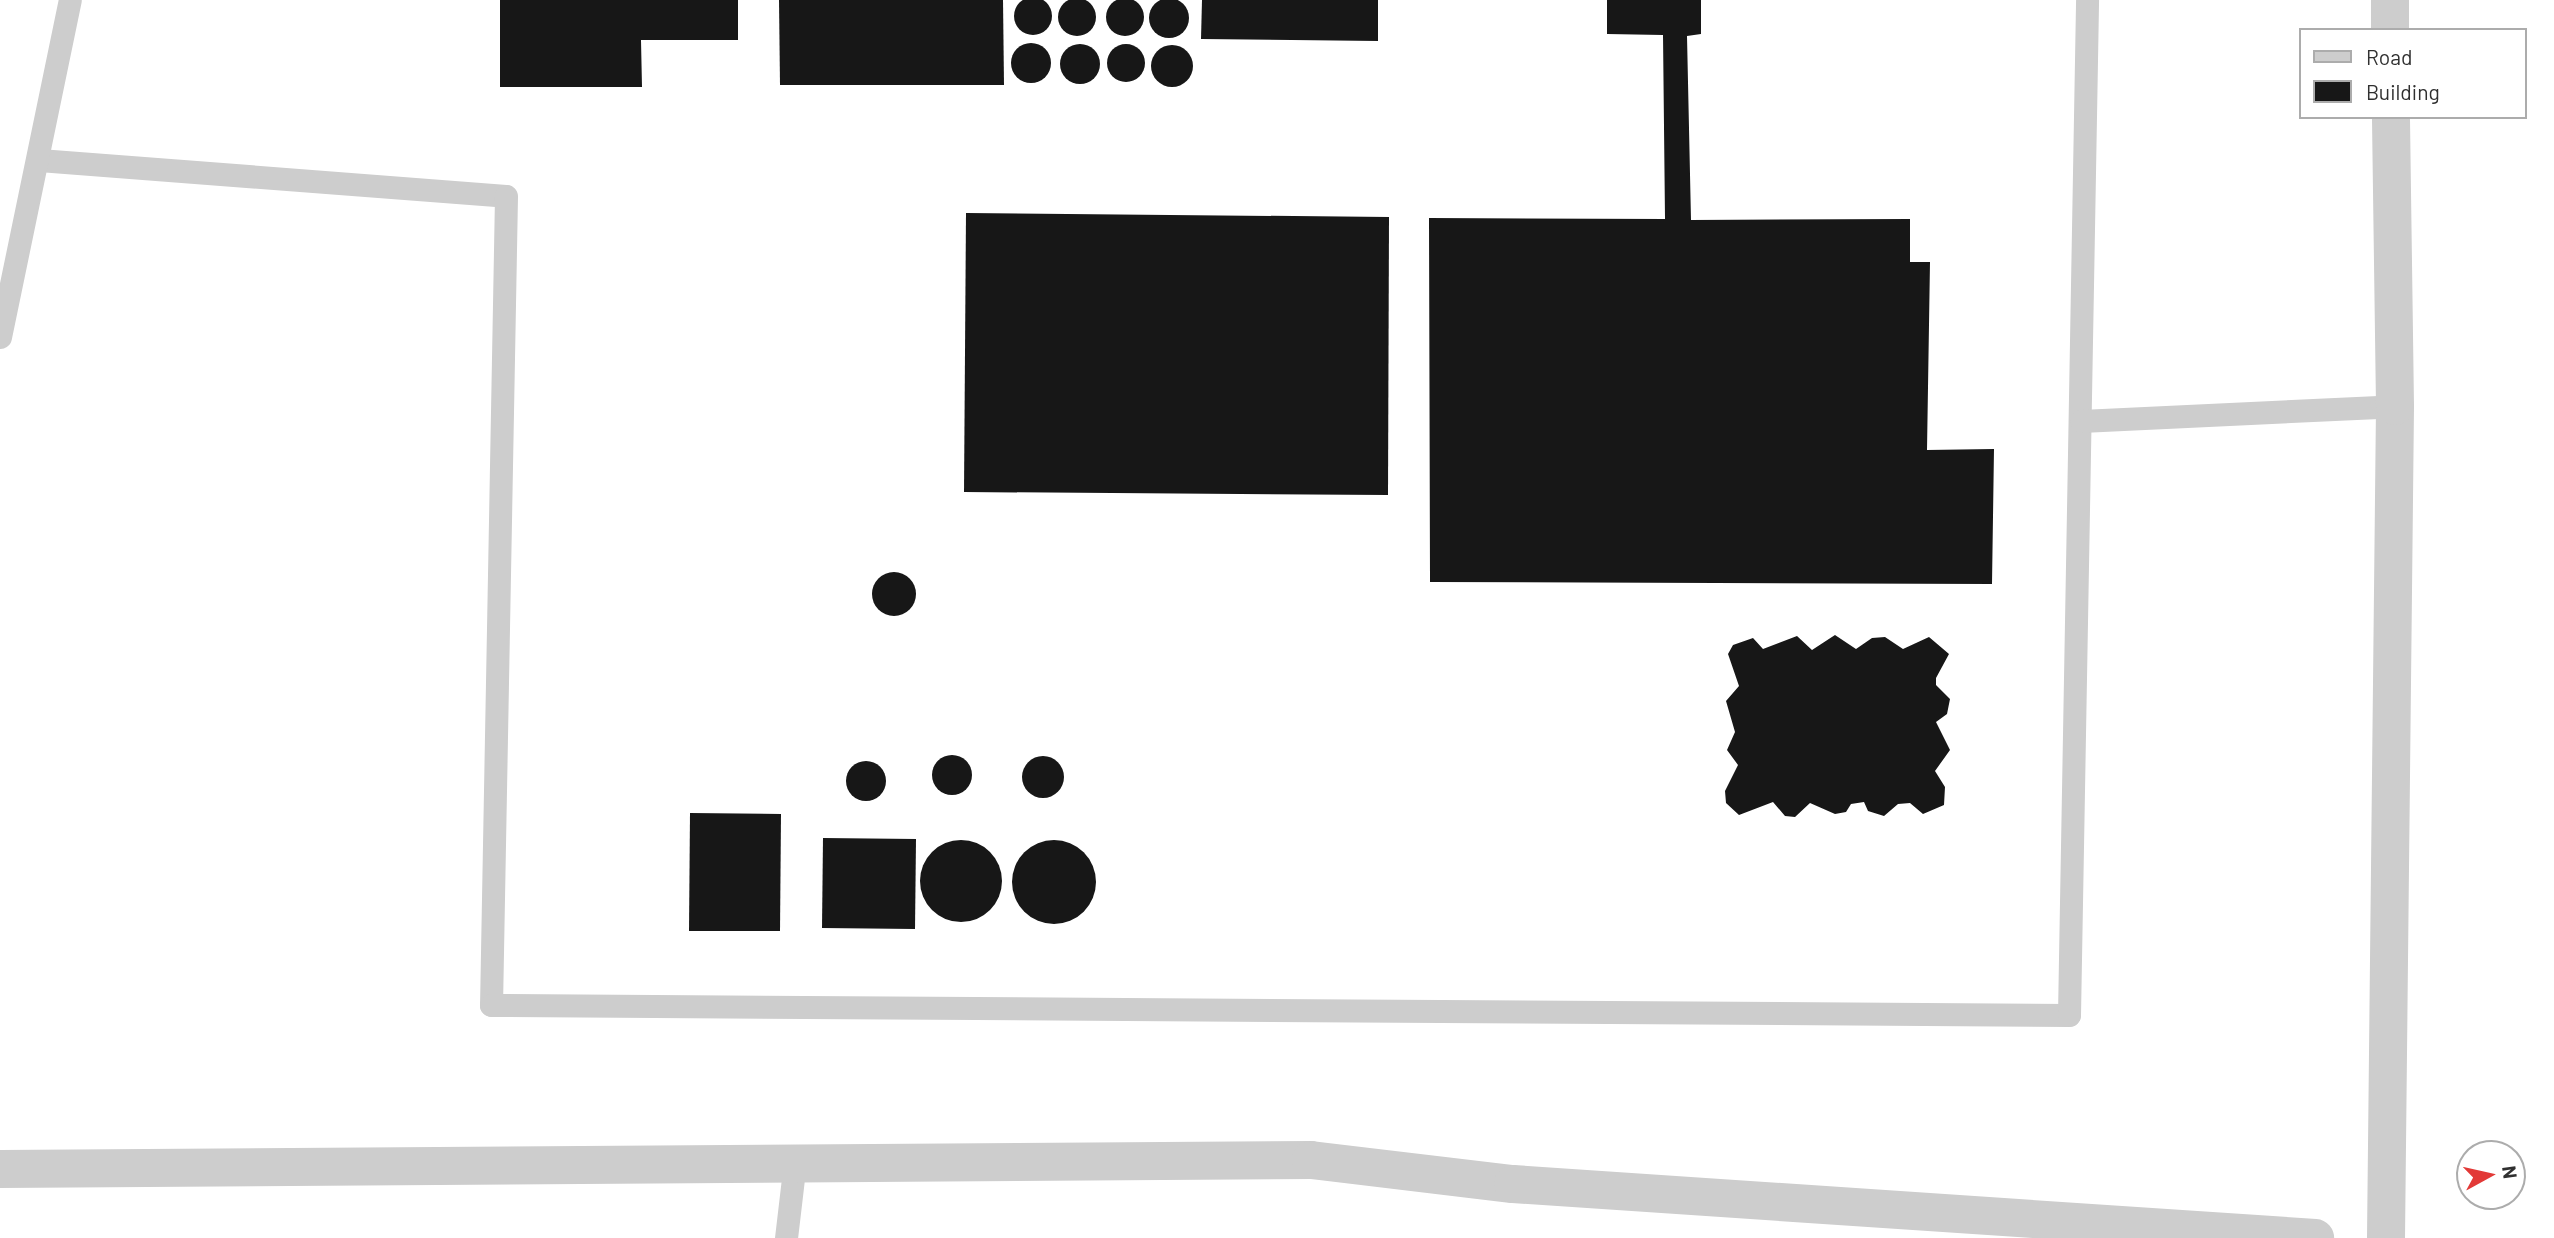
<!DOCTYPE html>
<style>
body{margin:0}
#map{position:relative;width:2554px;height:1238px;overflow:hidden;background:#fff;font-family:Barlow,sans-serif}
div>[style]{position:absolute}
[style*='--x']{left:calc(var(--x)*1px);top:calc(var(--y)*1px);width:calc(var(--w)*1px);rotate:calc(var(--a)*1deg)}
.building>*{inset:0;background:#171717}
.round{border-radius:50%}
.service>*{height:23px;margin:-11.5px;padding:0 11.5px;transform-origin:11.5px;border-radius:11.5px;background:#cdcdcd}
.minor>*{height:38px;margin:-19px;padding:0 19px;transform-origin:19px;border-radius:19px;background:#cdcdcd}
.tertiary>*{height:38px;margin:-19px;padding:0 19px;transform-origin:19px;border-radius:19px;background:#cdcdcd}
span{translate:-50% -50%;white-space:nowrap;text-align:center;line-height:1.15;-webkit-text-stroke:7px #fff;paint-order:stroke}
.legend{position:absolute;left:2299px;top:28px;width:228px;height:91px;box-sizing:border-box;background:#fff;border:2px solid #acacac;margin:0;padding:9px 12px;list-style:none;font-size:21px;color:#303030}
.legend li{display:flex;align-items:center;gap:14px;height:35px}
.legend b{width:35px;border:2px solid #acacac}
.north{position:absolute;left:2456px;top:1140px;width:70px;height:70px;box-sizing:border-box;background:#fff;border:2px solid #acacac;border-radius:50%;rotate:82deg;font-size:19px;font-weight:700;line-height:28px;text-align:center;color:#303030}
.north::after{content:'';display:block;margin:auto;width:24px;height:32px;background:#e23937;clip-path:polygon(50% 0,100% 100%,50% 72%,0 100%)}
</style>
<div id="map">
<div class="building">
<i class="round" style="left:1014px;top:-3px;width:38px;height:38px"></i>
<i class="round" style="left:1149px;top:-2px;width:40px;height:40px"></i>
<i class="round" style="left:1058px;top:-2px;width:38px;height:38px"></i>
<i class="round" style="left:1106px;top:-2px;width:38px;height:38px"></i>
<i style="clip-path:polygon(500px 0,738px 0,738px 40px,641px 40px,642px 87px,500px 87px)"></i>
<i style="clip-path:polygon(779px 0,1003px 0,1004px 85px,780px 85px)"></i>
<i style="clip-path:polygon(1202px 0,1378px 0,1378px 41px,1201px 39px)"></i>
<i style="clip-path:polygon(1607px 0,1701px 0,1701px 34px,1687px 36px,1691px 220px,1910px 219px,1910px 262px,1930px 262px,1927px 450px,1994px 449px,1992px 584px,1430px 582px,1429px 218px,1665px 219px,1663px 35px,1607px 34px)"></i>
<i class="round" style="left:1011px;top:43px;width:40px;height:40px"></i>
<i class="round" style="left:1060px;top:44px;width:40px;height:40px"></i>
<i class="round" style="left:1107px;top:44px;width:38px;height:38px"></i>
<i class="round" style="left:1151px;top:45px;width:42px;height:42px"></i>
<i style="clip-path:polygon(966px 213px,1389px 217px,1388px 495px,964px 492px)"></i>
<i class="round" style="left:872px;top:572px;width:44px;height:44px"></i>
<i style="clip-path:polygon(1835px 635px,1856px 649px,1872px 638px,1885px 637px,1903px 649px,1929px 637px,1949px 654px,1936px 678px,1936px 685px,1950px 699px,1947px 714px,1936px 722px,1950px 750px,1935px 771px,1945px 787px,1944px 805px,1923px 814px,1910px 803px,1898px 804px,1884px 816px,1868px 811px,1864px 802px,1851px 804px,1846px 812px,1835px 814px,1810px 803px,1795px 817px,1785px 816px,1773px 802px,1739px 815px,1726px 803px,1725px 791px,1738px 765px,1727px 750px,1735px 732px,1726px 701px,1739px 686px,1728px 654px,1733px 645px,1753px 638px,1763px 649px,1797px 636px,1812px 650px)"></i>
<i class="round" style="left:932px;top:755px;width:40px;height:40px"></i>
<i class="round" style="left:1022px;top:756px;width:42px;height:42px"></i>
<i class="round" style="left:846px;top:761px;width:40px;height:40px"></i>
<i style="clip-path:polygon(690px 813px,781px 814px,780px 931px,689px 931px)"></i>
<i style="clip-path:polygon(823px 838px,916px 839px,915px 929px,822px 928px)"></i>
<i class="round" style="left:1012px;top:840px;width:84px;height:84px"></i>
<i class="round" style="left:920px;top:840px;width:82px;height:82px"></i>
</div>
<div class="service">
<i style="--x:39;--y:160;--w:468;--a:4.4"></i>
<i style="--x:506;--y:196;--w:809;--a:91.06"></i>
<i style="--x:491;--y:1005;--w:1578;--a:0.36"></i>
<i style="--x:2069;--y:1015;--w:1015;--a:-88.98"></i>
<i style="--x:0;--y:337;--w:344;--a:-78.3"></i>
<i style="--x:2081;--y:421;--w:314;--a:-2.7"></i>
<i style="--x:786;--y:1238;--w:78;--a:-83.3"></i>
</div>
<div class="minor">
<i style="--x:0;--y:1169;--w:1311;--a:-0.39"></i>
<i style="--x:1311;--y:1160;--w:203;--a:6.8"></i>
<i style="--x:1513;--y:1184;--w:804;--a:3.85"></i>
</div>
<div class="tertiary">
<i style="--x:2390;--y:0;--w:30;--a:90"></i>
<i style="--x:2386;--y:1238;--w:832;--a:-89.38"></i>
<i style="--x:2395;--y:406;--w:289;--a:-90.8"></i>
</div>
<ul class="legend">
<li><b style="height:9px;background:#cdcdcd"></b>Road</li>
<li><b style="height:19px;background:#171717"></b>Building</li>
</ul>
<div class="north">N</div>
</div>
